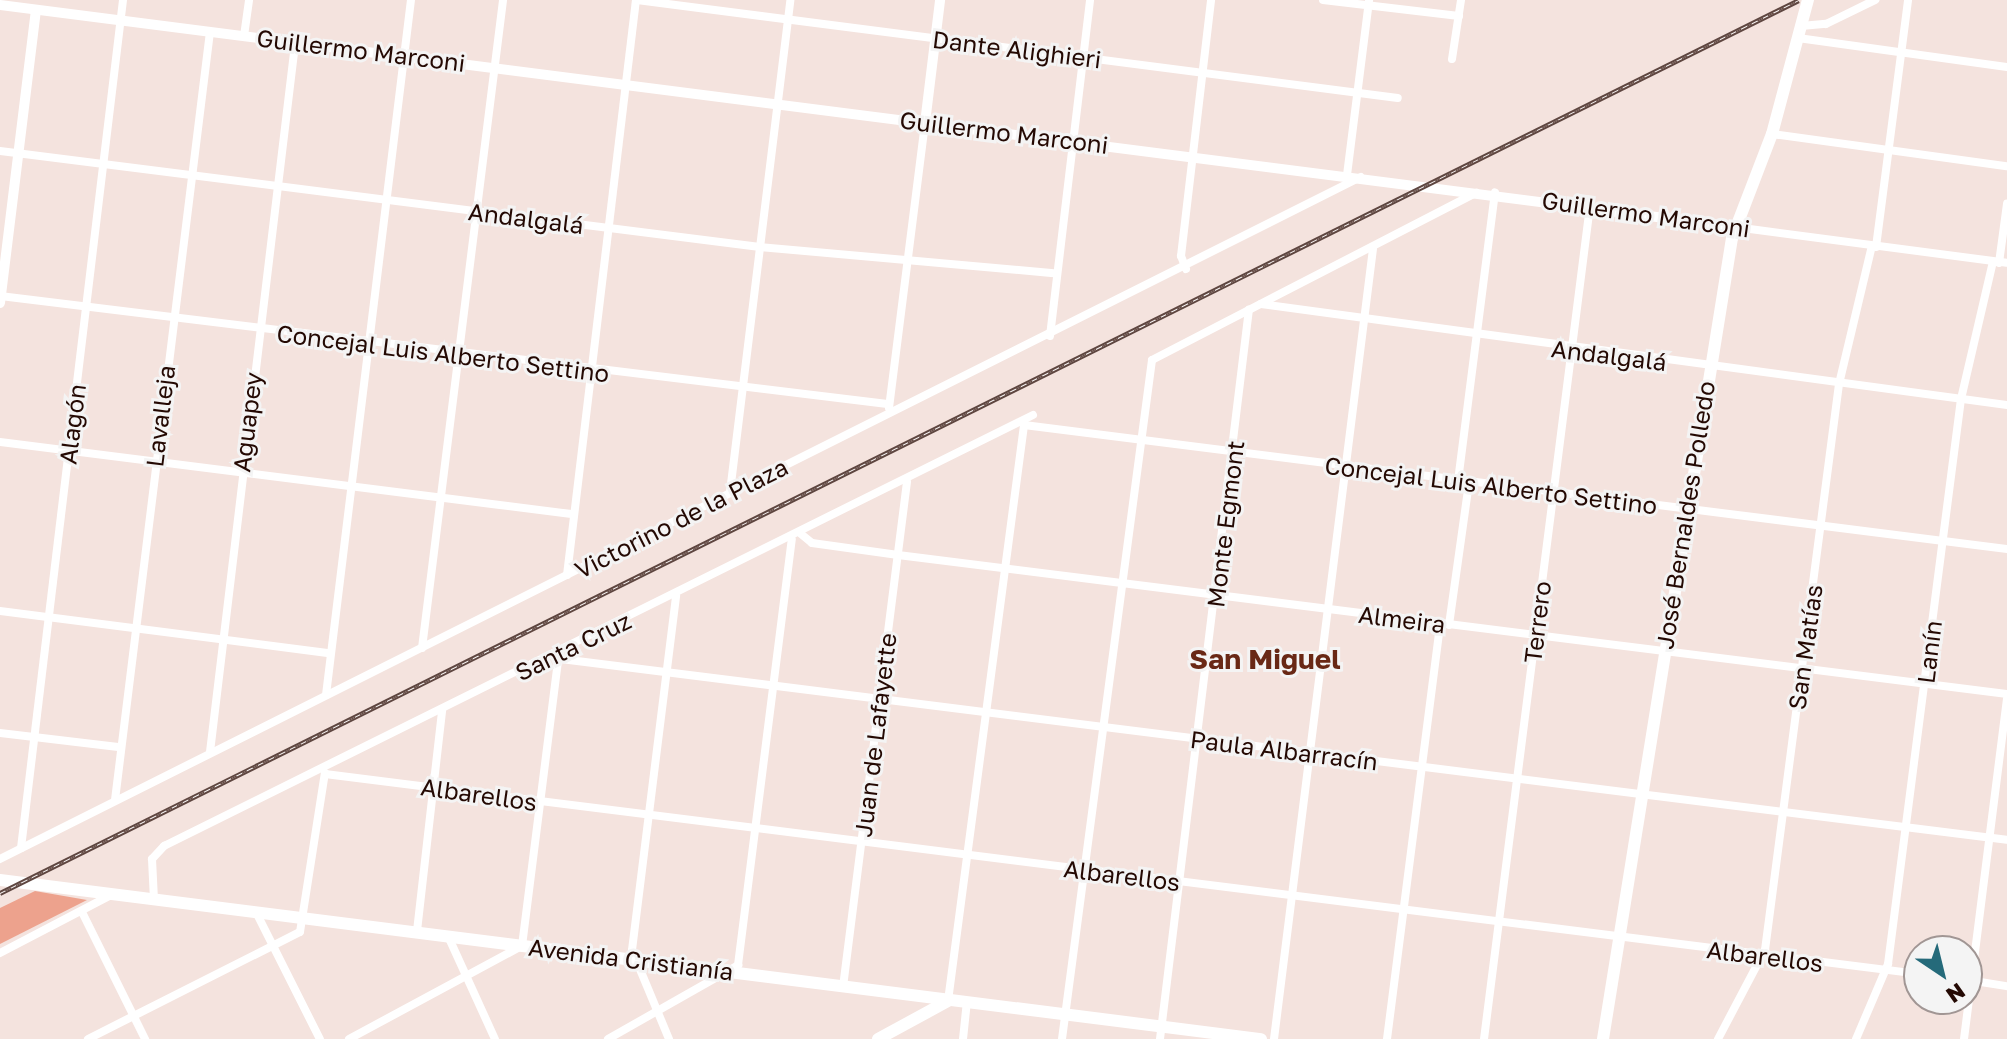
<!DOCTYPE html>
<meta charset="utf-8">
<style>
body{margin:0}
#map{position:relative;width:2007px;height:1039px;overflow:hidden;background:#f4e3de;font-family:"Golos Text",sans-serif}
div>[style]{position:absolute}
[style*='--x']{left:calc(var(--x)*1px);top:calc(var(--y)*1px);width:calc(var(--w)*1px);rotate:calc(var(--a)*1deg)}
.green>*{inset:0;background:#eda28d}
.minor>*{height:8px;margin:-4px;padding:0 4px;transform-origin:4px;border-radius:4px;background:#fff}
.tertiary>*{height:10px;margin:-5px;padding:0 5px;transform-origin:5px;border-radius:5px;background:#fff}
.secondary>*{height:12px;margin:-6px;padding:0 6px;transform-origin:6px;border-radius:6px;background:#fff}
.rail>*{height:5px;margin-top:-2.5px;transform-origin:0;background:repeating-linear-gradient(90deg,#f4f4f4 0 6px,#5e4640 0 12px);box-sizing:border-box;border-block:2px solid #5e4640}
span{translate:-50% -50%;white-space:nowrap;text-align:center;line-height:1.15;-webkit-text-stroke:6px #f4f4f4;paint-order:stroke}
.street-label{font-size:24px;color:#240903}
.quarter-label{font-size:28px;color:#692815;font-weight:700}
.north{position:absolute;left:1903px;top:935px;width:80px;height:80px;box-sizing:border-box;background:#f4f4f4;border:2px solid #a19694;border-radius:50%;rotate:145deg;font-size:22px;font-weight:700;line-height:32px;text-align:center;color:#240903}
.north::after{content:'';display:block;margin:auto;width:28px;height:36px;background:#256a7a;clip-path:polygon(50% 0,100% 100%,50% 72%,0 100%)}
</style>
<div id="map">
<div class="green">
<i style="clip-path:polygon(35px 891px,87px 900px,0 944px,0 908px)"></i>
</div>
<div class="minor">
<i style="--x:637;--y:0;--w:767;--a:7.34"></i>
<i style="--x:1323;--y:0;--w:137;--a:6.7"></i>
<i style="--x:1801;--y:26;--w:25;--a:-5"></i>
<i style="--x:1826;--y:24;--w:55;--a:-26.1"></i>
<i style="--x:244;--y:36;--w:36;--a:-82"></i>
<i style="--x:1798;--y:38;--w:211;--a:7.9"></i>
<i style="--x:1452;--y:59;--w:60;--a:-81.3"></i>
<i style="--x:1772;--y:134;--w:237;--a:7.8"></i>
<i style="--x:0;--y:151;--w:766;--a:7.2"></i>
<i style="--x:760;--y:247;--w:295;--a:5.1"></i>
<i style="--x:1347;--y:175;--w:176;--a:-82.8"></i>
<i style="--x:1735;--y:227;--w:274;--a:7.5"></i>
<i style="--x:1876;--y:247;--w:249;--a:-82.6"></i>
<i style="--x:1999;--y:263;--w:60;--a:-82.3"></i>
<i style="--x:1186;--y:269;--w:14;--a:-111"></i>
<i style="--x:1181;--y:256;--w:258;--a:-83.3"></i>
<i style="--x:0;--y:296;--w:894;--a:6.94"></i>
<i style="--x:1261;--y:304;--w:753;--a:7.71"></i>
<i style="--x:1050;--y:336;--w:338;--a:-83.2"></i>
<i style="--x:889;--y:408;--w:287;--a:-82.8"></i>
<i style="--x:1024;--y:425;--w:991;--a:7.19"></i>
<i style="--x:0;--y:442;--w:576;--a:7.19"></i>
<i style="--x:1458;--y:481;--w:291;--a:-82.7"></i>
<i style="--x:730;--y:492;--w:496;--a:-83"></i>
<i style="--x:801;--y:534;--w:14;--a:39"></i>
<i style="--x:812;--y:543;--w:87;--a:7.9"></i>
<i style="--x:898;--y:555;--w:1118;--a:7.14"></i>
<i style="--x:567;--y:575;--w:579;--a:-83.16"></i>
<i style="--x:0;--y:611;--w:332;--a:7.3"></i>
<i style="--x:1449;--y:625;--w:143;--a:-82"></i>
<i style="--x:422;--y:648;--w:653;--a:-82.87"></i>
<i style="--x:561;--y:659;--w:1457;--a:7.13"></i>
<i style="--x:326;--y:695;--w:700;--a:-83.03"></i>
<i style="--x:0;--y:733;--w:119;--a:6.8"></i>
<i style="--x:210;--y:752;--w:713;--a:-83.15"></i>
<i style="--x:325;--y:774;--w:1606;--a:7.15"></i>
<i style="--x:115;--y:800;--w:774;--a:-82.95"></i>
<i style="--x:21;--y:848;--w:854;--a:-83.14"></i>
<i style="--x:0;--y:859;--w:1522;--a:-26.62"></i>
<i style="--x:154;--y:900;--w:41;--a:-92.8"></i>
<i style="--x:152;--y:859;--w:18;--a:-47"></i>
<i style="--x:164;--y:846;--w:970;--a:-26.38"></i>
<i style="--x:82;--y:912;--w:142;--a:63.6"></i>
<i style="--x:256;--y:912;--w:142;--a:63.3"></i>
<i style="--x:417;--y:931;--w:222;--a:-83.5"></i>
<i style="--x:448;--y:936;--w:113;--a:65.5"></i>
<i style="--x:0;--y:953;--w:125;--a:-27.6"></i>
<i style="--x:1968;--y:980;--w:39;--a:9"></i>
<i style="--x:843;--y:987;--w:509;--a:-82.78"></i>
<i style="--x:948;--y:1001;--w:581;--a:-82.48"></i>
<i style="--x:88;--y:1039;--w:237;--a:-26.8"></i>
<i style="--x:300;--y:932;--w:161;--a:-81.1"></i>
<i style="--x:349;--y:1039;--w:196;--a:-28.3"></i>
<i style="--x:522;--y:946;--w:294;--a:-82.8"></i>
<i style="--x:608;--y:1039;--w:150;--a:-29.6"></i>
<i style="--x:738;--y:965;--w:429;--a:-82.8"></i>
<i style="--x:669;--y:1039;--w:96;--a:-112.6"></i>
<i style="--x:632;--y:950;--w:357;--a:-82.9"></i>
<i style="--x:963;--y:1039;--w:36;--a:-84"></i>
<i style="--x:1062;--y:1039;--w:685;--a:-82.45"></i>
<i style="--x:1152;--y:360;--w:365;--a:-27.3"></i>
<i style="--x:1160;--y:1039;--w:735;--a:-83.05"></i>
<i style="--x:1274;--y:1039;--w:796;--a:-82.86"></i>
<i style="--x:1387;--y:1039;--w:418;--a:-82.7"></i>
<i style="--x:1484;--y:1039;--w:840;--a:-82.75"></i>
<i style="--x:1718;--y:1039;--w:101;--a:-62.2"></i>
<i style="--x:1765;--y:950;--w:571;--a:-82.55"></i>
<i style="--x:1839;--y:384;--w:142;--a:-76.6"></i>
<i style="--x:1856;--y:1039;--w:82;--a:-66.9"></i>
<i style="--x:1888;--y:964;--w:570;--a:-82.64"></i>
<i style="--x:1961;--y:399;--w:141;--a:-76.9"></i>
<i style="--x:1964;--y:1039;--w:343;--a:-82.8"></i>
</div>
<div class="tertiary">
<i style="--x:0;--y:5;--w:1749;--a:7.29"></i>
<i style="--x:925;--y:123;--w:124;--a:-83"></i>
<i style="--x:0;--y:303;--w:294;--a:-83"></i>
</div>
<div class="secondary">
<i style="--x:0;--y:880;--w:1271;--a:7.19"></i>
<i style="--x:878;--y:1039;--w:80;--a:-28.5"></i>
<i style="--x:1603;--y:1039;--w:811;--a:-80.85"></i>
<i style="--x:1732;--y:238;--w:111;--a:-69"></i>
<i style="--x:1772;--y:134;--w:139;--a:-75"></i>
</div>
<div class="rail">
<i style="--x:0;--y:893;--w:2008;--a:-26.4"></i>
</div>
<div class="street-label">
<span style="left:1017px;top:49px;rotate:7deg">Dante Alighieri</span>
<span style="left:361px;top:50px;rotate:7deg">Guillermo Marconi</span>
<span style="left:1004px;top:132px;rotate:7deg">Guillermo Marconi</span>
<span style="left:1646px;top:214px;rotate:8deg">Guillermo Marconi</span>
<span style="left:526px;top:218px;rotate:7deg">Andalgalá</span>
<span style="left:443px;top:353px;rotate:7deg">Concejal Luis Alberto Settino</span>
<span style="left:1609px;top:355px;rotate:7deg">Andalgalá</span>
<span style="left:160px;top:416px;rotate:-83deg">Lavalleja</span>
<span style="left:247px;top:422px;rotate:-83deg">Aguapey</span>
<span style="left:72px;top:424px;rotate:-83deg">Alagón</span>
<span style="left:1491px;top:485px;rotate:7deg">Concejal Luis Alberto Settino</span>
<span style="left:1685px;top:515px;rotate:-81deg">José Bernaldes Polledo</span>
<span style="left:681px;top:518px;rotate:-27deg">Victorino de la Plaza</span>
<span style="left:1225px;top:524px;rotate:-83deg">Monte Egmont</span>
<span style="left:1402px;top:619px;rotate:7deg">Almeira</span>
<span style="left:1537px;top:622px;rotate:-83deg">Terrero</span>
<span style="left:573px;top:646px;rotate:-26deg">Santa Cruz</span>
<span style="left:1805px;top:647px;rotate:-82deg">San Matías</span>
<span style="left:1929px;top:652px;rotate:-83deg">Lanín</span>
<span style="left:875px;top:735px;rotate:-83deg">Juan de Lafayette</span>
<span style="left:1284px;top:750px;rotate:7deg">Paula Albarracín</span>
<span style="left:479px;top:794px;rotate:8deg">Albarellos</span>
<span style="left:1122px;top:875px;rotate:7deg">Albarellos</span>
<span style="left:1765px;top:956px;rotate:7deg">Albarellos</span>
<span style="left:631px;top:959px;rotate:7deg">Avenida Cristianía</span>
</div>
<div class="quarter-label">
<span style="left:1265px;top:659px">San Miguel</span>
</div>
<div class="north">N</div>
</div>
